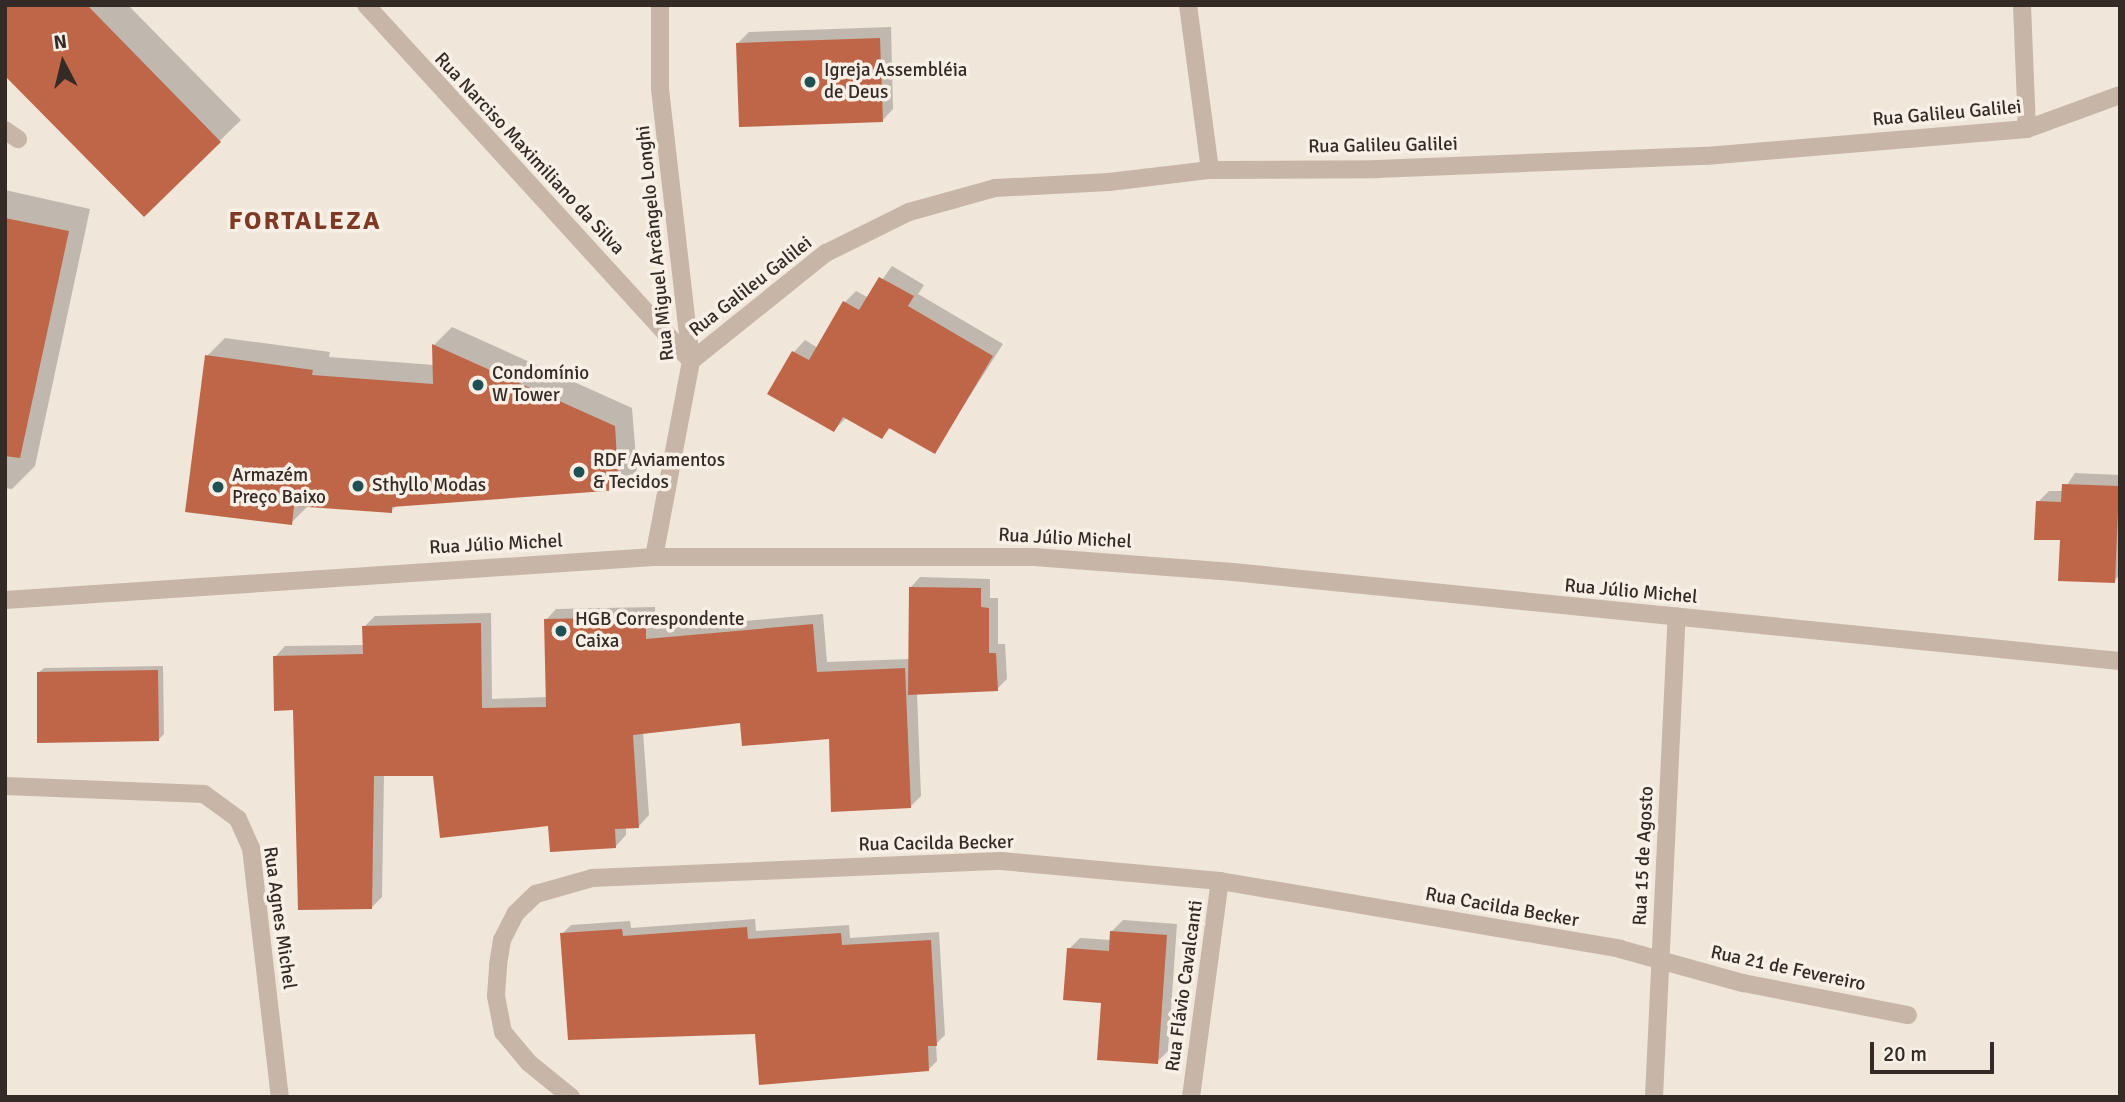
<!DOCTYPE html>
<meta charset="utf-8">
<style>
body{margin:0}
#map{position:relative;width:2125px;height:1102px;overflow:hidden;background:#f0e6da;font-family:Signika,sans-serif}
div>[style]{position:absolute}
[style*='--x']{left:calc(var(--x)*1px);top:calc(var(--y)*1px);width:calc(var(--w)*1px);rotate:calc(var(--a)*1deg)}
.shadow>*{inset:0;background:#0003}
.building>*{inset:0;background:#bf6649}
.service>*{height:18px;margin:-9px;padding:0 9px;transform-origin:9px;border-radius:9px;background:#c7b6a7}
.minor>*{height:18px;margin:-9px;padding:0 9px;transform-origin:9px;border-radius:9px;background:#c7b6a7}
.tertiary>*{height:18px;margin:-9px;padding:0 9px;transform-origin:9px;border-radius:9px;background:#c7b6a7}
.dots>*{width:19px;height:19px;translate:-50% -50%;box-sizing:border-box;border:4px solid #f8f0e6;border-radius:50%}
span{translate:-50% -50%;white-space:nowrap;text-align:center;line-height:1.15;-webkit-text-stroke:7px #f8f0e6;paint-order:stroke}
.poi-label{font-size:19px;color:#342b27}
.left{translate:0 -50%;text-align:left}
.street-label{font-size:19px;color:#342b27}
.district-label{font-size:26px;color:#7e3a25;font-weight:700;letter-spacing:2px}
.frame{position:absolute;inset:0;border:7px solid #342b27;pointer-events:none}
.north{position:absolute;left:28px;top:28px;width:70px;height:70px;-webkit-text-stroke:5px #f8f0e6;paint-order:stroke;rotate:353deg;font-size:19px;font-weight:700;line-height:28px;text-align:center;color:#342b27}
.north::after{content:'';display:block;margin:auto;width:24px;height:32px;background:#342b27;clip-path:polygon(50% 0,100% 100%,50% 72%,0 100%)}
.scale{position:absolute;left:1870px;top:1042px;width:124px;height:32px;box-sizing:border-box;border:4px solid #342b27;border-top:0;padding-left:9px;font-size:21px;line-height:24px;white-space:nowrap;color:#342b27;-webkit-text-stroke:5px #f8f0e6;paint-order:stroke}
</style>
<div id="map">
<div class="shadow">
<i style="clip-path:polygon(5px 5px,128px 5px,241px 120px,144px 215px)"></i>
<i style="clip-path:polygon(891px 27px,893px 109px,882px 121px,738px 43px,749px 32px)"></i>
<i style="clip-path:polygon(5px 190px,90px 209px,35px 466px,12px 489px,5px 488px)"></i>
<i style="clip-path:polygon(892px 266px,924px 285px,918px 294px,1003px 344px,934px 452px,891px 427px,882px 437px,847px 417px,834px 430px,770px 393px,794px 352px,805px 340px,818px 348px,845px 302px,856px 291px,869px 298px)"></i>
<i style="clip-path:polygon(452px 327px,632px 408px,637px 470px,619px 488px,397px 505px,391px 511px,309px 505px,291px 523px,207px 356px,225px 338px,330px 352px,329px 357px,434px 365px,434px 345px)"></i>
<i style="clip-path:polygon(2075px 473px,2120px 475px,2120px 575px,2114px 581px,2061px 539px,2038px 502px,2049px 491px,2063px 491px)"></i>
<i style="clip-path:polygon(920px 577px,990px 579px,990px 598px,998px 598px,998px 644px,1005px 644px,1007px 679px,997px 689px,917px 693px,921px 796px,911px 806px,830px 737px,742px 721px,643px 732px,649px 815px,639px 826px,626px 827px,626px 835px,616px 846px,550px 824px,435px 774px,384px 774px,382px 897px,372px 907px,275px 657px,285px 646px,365px 645px,364px 627px,375px 616px,491px 613px,492px 699px,547px 697px,546px 620px,556px 609px,655px 607px,656px 629px,823px 614px,827px 662px,910px 659px,911px 587px)"></i>
<i style="clip-path:polygon(163px 666px,164px 734px,158px 740px,38px 673px,44px 668px)"></i>
<i style="clip-path:polygon(755px 919px,756px 931px,849px 925px,850px 938px,939px 932px,945px 1035px,936px 1044px,937px 1061px,928px 1070px,757px 1032px,562px 934px,571px 925px,630px 921px,631px 928px)"></i>
<i style="clip-path:polygon(1123px 920px,1177px 924px,1168px 1051px,1157px 1062px,1103px 1001px,1069px 949px,1080px 938px,1111px 940px,1112px 931px)"></i>
</div>
<div class="building">
<i style="clip-path:polygon(5px 5px,87px 5px,221px 142px,144px 217px,5px 76px)"></i>
<i style="clip-path:polygon(880px 38px,883px 122px,739px 127px,736px 43px)"></i>
<i style="clip-path:polygon(5px 218px,69px 231px,20px 458px,5px 456px)"></i>
<i style="clip-path:polygon(879px 277px,914px 296px,908px 306px,993px 356px,935px 454px,889px 428px,882px 439px,843px 417px,834px 432px,767px 394px,792px 351px,809px 360px,843px 301px,859px 310px)"></i>
<i style="clip-path:polygon(432px 344px,615px 426px,619px 490px,392px 507px,392px 513px,294px 506px,292px 525px,185px 512px,205px 355px,313px 370px,312px 375px,433px 384px)"></i>
<i style="clip-path:polygon(2062px 484px,2119px 486px,2115px 583px,2058px 581px,2060px 540px,2034px 540px,2036px 501px,2061px 502px)"></i>
<i style="clip-path:polygon(909px 587px,981px 588px,981px 607px,989px 608px,989px 653px,996px 653px,998px 691px,908px 695px)"></i>
<i style="clip-path:polygon(646px 617px,646px 639px,813px 624px,817px 672px,905px 668px,911px 808px,831px 812px,829px 739px,742px 746px,740px 723px,633px 735px,639px 828px,615px 829px,616px 848px,550px 852px,548px 826px,440px 838px,433px 776px,374px 776px,372px 909px,298px 910px,293px 710px,274px 711px,273px 656px,363px 654px,362px 626px,481px 623px,482px 708px,546px 707px,544px 619px)"></i>
<i style="clip-path:polygon(158px 670px,159px 741px,37px 743px,37px 672px)"></i>
<i style="clip-path:polygon(747px 927px,748px 939px,841px 933px,842px 945px,931px 940px,937px 1046px,928px 1046px,929px 1071px,759px 1085px,755px 1034px,568px 1040px,560px 933px,622px 929px,623px 936px)"></i>
<i style="clip-path:polygon(1110px 931px,1167px 935px,1158px 1064px,1097px 1060px,1101px 1003px,1063px 1000px,1067px 948px,1109px 951px)"></i>
</div>
<div class="service">
<i style="--x:5;--y:130;--w:16;--a:35"></i>
</div>
<div class="minor">
<i style="--x:366;--y:5;--w:482;--a:47.6"></i>
<i style="--x:691;--y:361;--w:173;--a:-38.7"></i>
<i style="--x:826;--y:253;--w:93;--a:-26.3"></i>
<i style="--x:909;--y:212;--w:89;--a:-15.6"></i>
<i style="--x:995;--y:188;--w:114;--a:-3"></i>
<i style="--x:1109;--y:182;--w:102;--a:-6.8"></i>
<i style="--x:1210;--y:170;--w:167;--a:-0.3"></i>
<i style="--x:1377;--y:169;--w:329;--a:-2.3"></i>
<i style="--x:1706;--y:156;--w:322;--a:-4.8"></i>
<i style="--x:2027;--y:129;--w:99;--a:-20.1"></i>
<i style="--x:1188;--y:5;--w:166;--a:82.4"></i>
<i style="--x:2022;--y:5;--w:124;--a:87.7"></i>
<i style="--x:654;--y:557;--w:199;--a:-79.3"></i>
<i style="--x:691;--y:361;--w:275;--a:-96.5"></i>
<i style="--x:660;--y:88;--w:83;--a:-90"></i>
<i style="--x:5;--y:786;--w:199;--a:2.3"></i>
<i style="--x:204;--y:794;--w:42;--a:36.3"></i>
<i style="--x:238;--y:819;--w:32;--a:66"></i>
<i style="--x:251;--y:848;--w:251;--a:83.4"></i>
<i style="--x:571;--y:1097;--w:54;--a:-141"></i>
<i style="--x:529;--y:1063;--w:40;--a:-130"></i>
<i style="--x:503;--y:1032;--w:37;--a:-101"></i>
<i style="--x:496;--y:996;--w:31;--a:-86"></i>
<i style="--x:498;--y:965;--w:25;--a:-81"></i>
<i style="--x:502;--y:940;--w:30;--a:-63"></i>
<i style="--x:516;--y:913;--w:28;--a:-44"></i>
<i style="--x:536;--y:894;--w:58;--a:-15.9"></i>
<i style="--x:592;--y:878;--w:409;--a:-2.4"></i>
<i style="--x:1001;--y:861;--w:220;--a:5.2"></i>
<i style="--x:1220;--y:881;--w:406;--a:9.6"></i>
<i style="--x:1620;--y:949;--w:128;--a:15.5"></i>
<i style="--x:1743;--y:983;--w:168;--a:11"></i>
<i style="--x:1191;--y:1097;--w:218;--a:-82.4"></i>
<i style="--x:1654;--y:1097;--w:481;--a:-87.3"></i>
</div>
<div class="tertiary">
<i style="--x:5;--y:600;--w:650;--a:-3.79"></i>
<i style="--x:654;--y:557;--w:380;--a:0"></i>
<i style="--x:1034;--y:557;--w:200;--a:4.3"></i>
<i style="--x:1233;--y:572;--w:891;--a:5.73"></i>
</div>
<div class="dots">
<i style="left:810px;top:82px;background:#1f5053"></i>
<i style="left:478px;top:385px;background:#1f5053"></i>
<i style="left:579px;top:472px;background:#1f5053"></i>
<i style="left:358px;top:486px;background:#1f5053"></i>
<i style="left:218px;top:487px;background:#1f5053"></i>
<i style="left:561px;top:631px;background:#1f5053"></i>
</div>
<div class="poi-label">
<span class="left" style="left:824px;top:82px">Igreja Assembléia<br>de Deus</span>
<span class="left" style="left:492px;top:385px">Condomínio<br>W Tower</span>
<span class="left" style="left:593px;top:472px">RDF Aviamentos<br>&amp; Tecidos</span>
<span class="left" style="left:232px;top:487px">Armazém<br>Preço Baixo</span>
<span class="left" style="left:372px;top:486px">Sthyllo Modas</span>
<span class="left" style="left:575px;top:631px">HGB Correspondente<br>Caixa</span>
</div>
<div class="street-label">
<span style="left:1947px;top:114px;rotate:-5deg">Rua Galileu Galilei</span>
<span style="left:1383px;top:146px;rotate:-1deg">Rua Galileu Galilei</span>
<span style="left:529px;top:154px;rotate:47deg">Rua Narciso Maximiliano da Silva</span>
<span style="left:656px;top:243px;rotate:-96deg">Rua Miguel Arcângelo Longhi</span>
<span style="left:751px;top:287px;rotate:-38deg">Rua Galileu Galilei</span>
<span style="left:1065px;top:539px;rotate:3deg">Rua Júlio Michel</span>
<span style="left:496px;top:545px;rotate:-3deg">Rua Júlio Michel</span>
<span style="left:1631px;top:592px;rotate:5deg">Rua Júlio Michel</span>
<span style="left:936px;top:844px;rotate:-1deg">Rua Cacilda Becker</span>
<span style="left:1644px;top:856px;rotate:-87deg">Rua 15 de Agosto</span>
<span style="left:1502px;top:908px;rotate:10deg">Rua Cacilda Becker</span>
<span style="left:279px;top:918px;rotate:82deg">Rua Agnes Michel</span>
<span style="left:1788px;top:969px;rotate:12deg">Rua 21 de Fevereiro</span>
<span style="left:1185px;top:986px;rotate:-82deg">Rua Flávio Cavalcanti</span>
</div>
<div class="district-label">
<span style="left:305px;top:222px">FORTALEZA</span>
</div>
<div class="frame"></div>
<div class="north">N</div>
<div class="scale">20 m</div>
</div>
